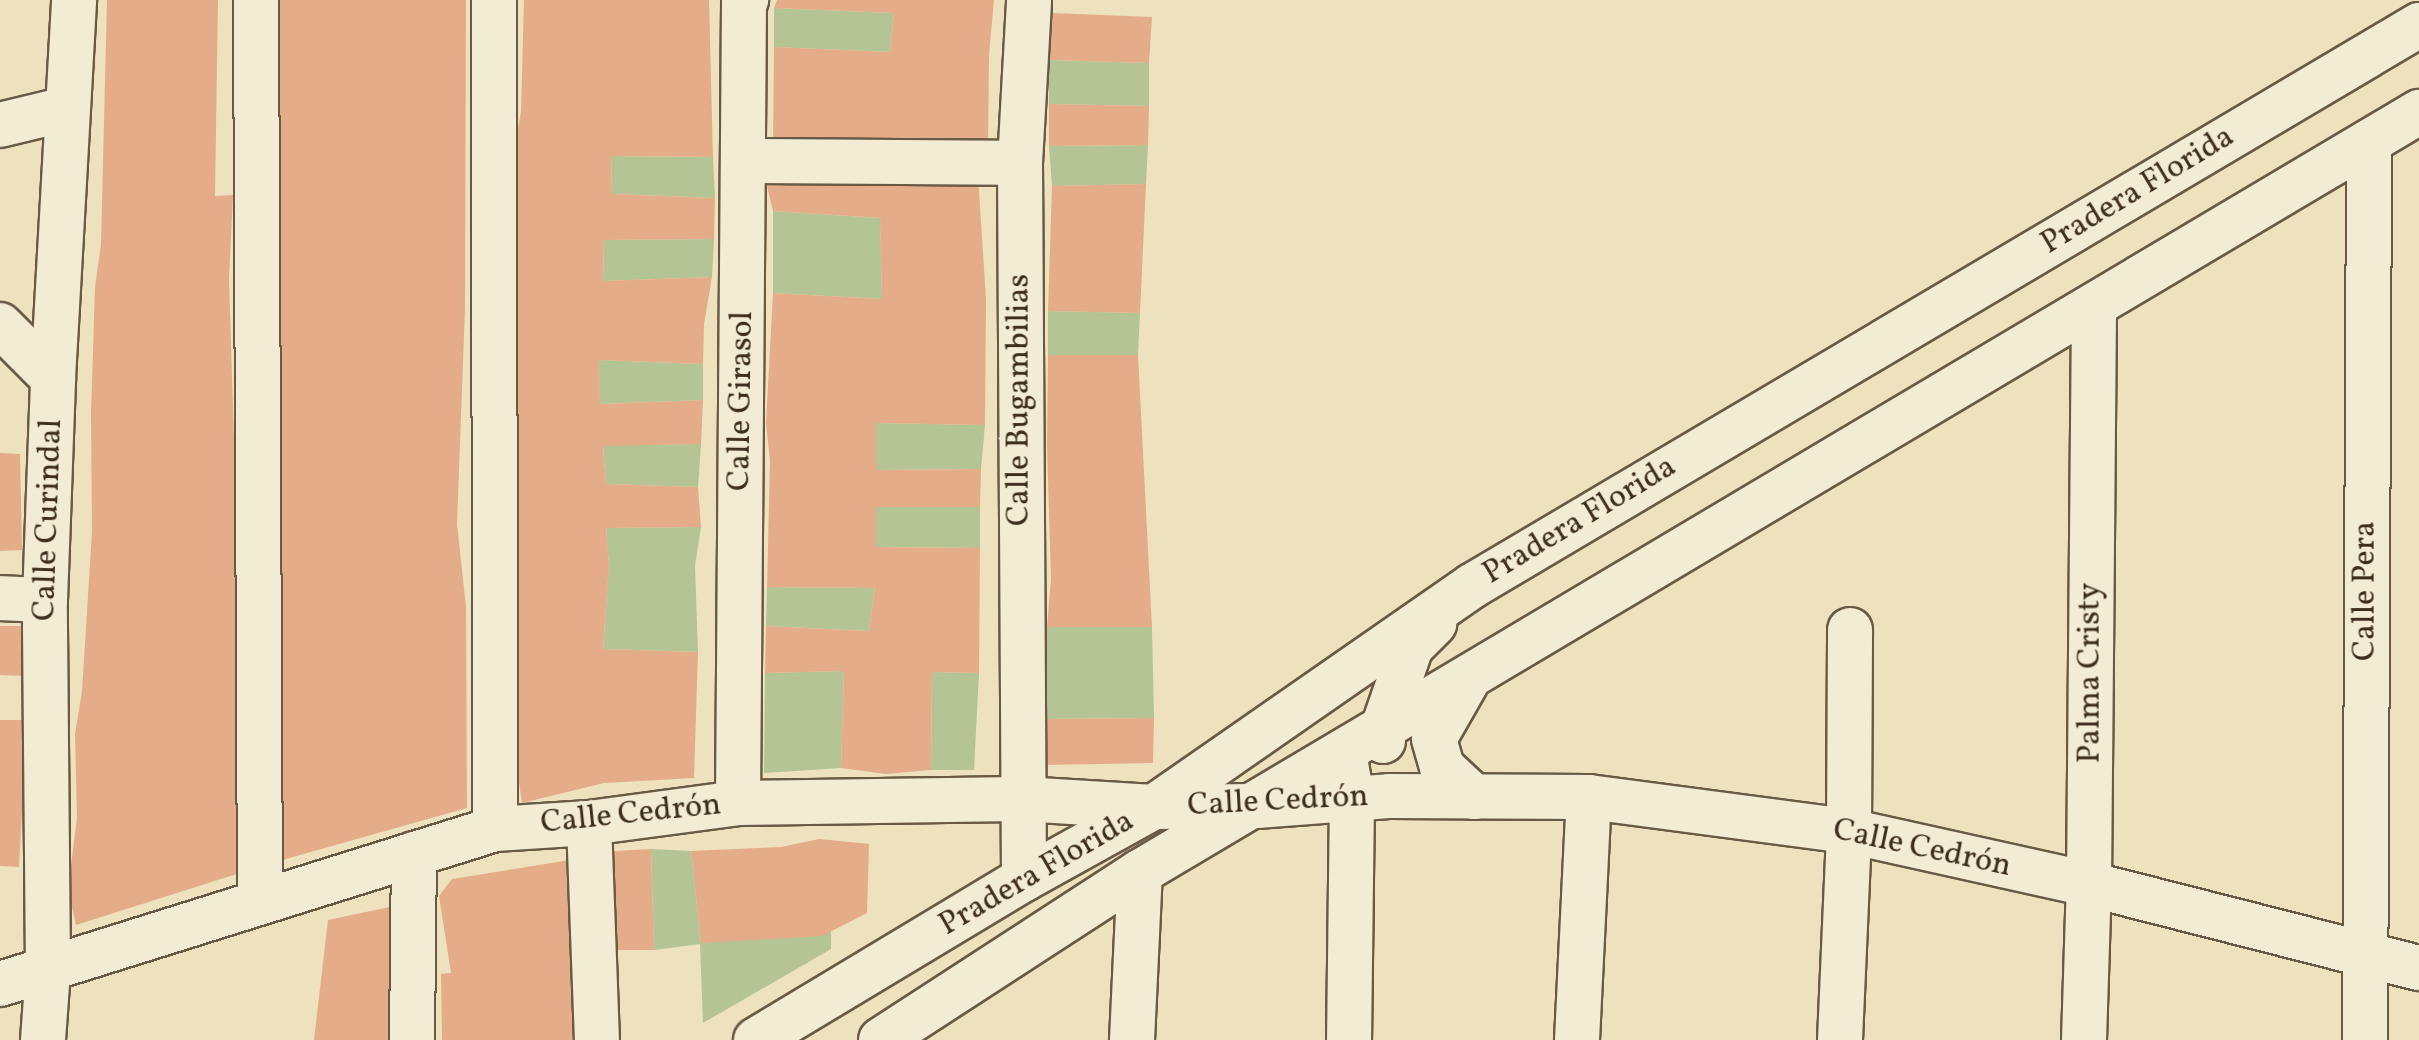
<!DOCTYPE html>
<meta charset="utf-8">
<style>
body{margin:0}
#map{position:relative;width:2419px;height:1040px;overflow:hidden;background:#ede2bd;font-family:Vollkorn,serif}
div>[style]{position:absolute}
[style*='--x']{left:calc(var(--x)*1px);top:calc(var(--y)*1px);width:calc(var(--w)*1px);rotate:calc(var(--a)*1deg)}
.green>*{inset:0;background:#b4c494}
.building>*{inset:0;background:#e4ac89}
.roads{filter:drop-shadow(2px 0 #695a45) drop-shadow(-2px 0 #695a45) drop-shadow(0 2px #695a45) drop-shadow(0 -2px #695a45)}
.street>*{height:44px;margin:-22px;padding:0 22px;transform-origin:22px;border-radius:22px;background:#f3ecd4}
.secondary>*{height:44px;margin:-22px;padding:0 22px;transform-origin:22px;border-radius:22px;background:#f3ecd4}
span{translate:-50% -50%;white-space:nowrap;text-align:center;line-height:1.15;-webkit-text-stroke:7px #f3ecd4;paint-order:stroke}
.street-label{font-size:32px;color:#3d2d1d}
</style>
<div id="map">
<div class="green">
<i style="clip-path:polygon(774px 8px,894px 13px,890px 52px,774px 47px)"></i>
<i style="clip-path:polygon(1049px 60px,1149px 63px,1149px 106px,1049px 104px)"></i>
<i style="clip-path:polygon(1148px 145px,1146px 184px,1052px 186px,1049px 146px)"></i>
<i style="clip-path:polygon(611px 156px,713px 157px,715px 198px,612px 194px)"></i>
<i style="clip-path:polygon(773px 211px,880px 218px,882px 299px,773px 293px)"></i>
<i style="clip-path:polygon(714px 239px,712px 277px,603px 281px,604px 240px)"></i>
<i style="clip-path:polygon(1048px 311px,1140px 313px,1138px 355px,1048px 355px)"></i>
<i style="clip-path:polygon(599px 360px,703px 364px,703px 400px,600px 404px)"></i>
<i style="clip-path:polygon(876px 423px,985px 425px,981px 469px,876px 470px)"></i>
<i style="clip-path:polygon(701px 444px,698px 487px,606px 484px,603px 445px)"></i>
<i style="clip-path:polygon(876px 506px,980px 507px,980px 548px,876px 547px)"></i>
<i style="clip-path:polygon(701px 527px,695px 566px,698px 652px,603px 649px,609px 565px,606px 528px)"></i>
<i style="clip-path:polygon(767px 587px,875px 588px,869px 631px,766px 626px)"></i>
<i style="clip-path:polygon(1047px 627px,1152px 627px,1154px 718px,1044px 719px)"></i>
<i style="clip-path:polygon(844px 671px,841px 768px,764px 773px,765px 673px)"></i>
<i style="clip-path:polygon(932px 672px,979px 673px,974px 770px,931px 770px)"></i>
<i style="clip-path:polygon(651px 849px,691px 851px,701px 943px,831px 931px,831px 949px,703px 1023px,700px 944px,654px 950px)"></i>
</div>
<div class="building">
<i style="clip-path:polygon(107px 0,218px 0,215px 196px,233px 195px,229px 279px,238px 568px,239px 728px,235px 728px,243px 872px,76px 925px,68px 889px,77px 818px,75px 734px,82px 691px,92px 532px,91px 413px,95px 287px,101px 244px)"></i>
<i style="clip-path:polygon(260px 0,466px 0,465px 309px,457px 524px,466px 607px,467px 808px,268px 864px)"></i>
<i style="clip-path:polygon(524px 0,709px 0,713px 157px,611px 156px,612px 194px,715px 198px,714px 239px,604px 240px,603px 281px,712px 277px,704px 324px,703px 364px,599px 360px,600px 404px,703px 400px,701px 444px,603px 446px,606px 484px,698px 487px,701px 527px,606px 528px,609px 565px,603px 649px,698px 652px,694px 778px,604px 783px,522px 803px,514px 749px,519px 657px,512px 524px,517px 484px,512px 445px,513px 155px,521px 112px)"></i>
<i style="clip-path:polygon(777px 0,994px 0,989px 55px,988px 149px,773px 146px,774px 47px,890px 52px,894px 13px,774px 8px)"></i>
<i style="clip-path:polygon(1052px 13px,1152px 17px,1149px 63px,1049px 60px)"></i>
<i style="clip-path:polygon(1049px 104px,1149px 106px,1148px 145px,1049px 146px)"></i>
<i style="clip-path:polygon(978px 176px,986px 299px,985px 425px,876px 423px,876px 470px,981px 469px,980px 507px,876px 507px,876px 547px,980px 548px,979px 673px,932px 672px,931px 770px,886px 774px,841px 768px,844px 671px,765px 673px,766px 626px,869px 631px,875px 588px,767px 587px,770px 461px,766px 423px,773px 293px,882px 299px,880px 218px,773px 211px,765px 178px)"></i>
<i style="clip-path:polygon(1146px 184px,1140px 313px,1048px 311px,1052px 186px)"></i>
<i style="clip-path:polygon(1048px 355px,1138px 355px,1152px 627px,1047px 627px,1051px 579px,1047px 447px)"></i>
<i style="clip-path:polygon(0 453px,20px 454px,22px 550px,0 551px)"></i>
<i style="clip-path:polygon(0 626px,28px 626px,25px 676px,0 675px)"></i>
<i style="clip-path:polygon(1154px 718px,1153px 763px,1043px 765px,1044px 719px)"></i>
<i style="clip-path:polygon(0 720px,22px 720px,24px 771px,19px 867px,0 866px)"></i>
<i style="clip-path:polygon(819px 839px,869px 844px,867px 913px,822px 936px,701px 943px,691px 851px,781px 847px)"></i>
<i style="clip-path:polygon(651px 849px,654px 950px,602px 950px,598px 852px)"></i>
<i style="clip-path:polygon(576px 859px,582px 1040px,442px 1040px,441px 974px,451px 973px,439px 896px,452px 879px)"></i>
<i style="clip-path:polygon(404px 904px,396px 1040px,314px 1040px,328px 920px)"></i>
</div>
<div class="roads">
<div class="street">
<i style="--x:256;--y:0;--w:902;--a:89.75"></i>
<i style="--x:494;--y:0;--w:829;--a:89.93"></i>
<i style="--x:0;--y:125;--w:68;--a:-13.6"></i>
<i style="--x:744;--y:161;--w:276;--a:0.4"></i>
<i style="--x:0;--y:325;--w:75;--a:45"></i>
<i style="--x:0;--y:598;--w:45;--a:2.5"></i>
<i style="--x:1346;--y:764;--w:35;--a:80"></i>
<i style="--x:1352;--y:798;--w:242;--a:90.7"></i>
<i style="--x:738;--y:803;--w:800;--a:-89.57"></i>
<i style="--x:744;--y:3;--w:4;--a:-56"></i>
<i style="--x:589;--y:823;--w:217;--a:87.9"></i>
<i style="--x:1024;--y:879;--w:716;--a:-90.32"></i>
<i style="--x:1020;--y:163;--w:163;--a:-86.8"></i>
<i style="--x:412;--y:1040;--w:186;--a:-89.4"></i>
<i style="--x:1132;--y:1040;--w:168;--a:-87.3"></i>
<i style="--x:1840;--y:1040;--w:209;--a:-87.5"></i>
<i style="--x:1849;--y:831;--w:201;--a:-89.7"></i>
<i style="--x:2084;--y:1040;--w:156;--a:-88.2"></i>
<i style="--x:2089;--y:884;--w:578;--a:-89.5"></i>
<i style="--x:2365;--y:1040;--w:898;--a:-89.74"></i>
</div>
<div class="secondary">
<i style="--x:1466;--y:683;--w:64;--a:119.7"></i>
<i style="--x:1434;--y:739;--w:29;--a:74"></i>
<i style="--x:1442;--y:767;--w:44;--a:43.2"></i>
<i style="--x:1383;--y:741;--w:10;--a:-96"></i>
<i style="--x:1382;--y:731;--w:89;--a:-71"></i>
<i style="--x:1411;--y:647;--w:33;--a:-45"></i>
<i style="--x:0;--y:984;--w:519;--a:-17.39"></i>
<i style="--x:495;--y:829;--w:94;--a:-3.7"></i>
<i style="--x:589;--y:823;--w:150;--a:-7.6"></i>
<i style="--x:738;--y:803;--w:284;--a:-0.8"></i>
<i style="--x:1022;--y:799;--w:132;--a:3.5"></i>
<i style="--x:1154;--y:807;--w:103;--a:-0.6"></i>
<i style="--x:1257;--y:806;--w:132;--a:-4.3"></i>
<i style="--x:1389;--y:796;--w:200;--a:0.3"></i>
<i style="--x:1589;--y:797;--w:262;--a:7.5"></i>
<i style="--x:1849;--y:831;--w:246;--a:12.5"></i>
<i style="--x:2089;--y:884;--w:341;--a:14.3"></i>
<i style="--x:43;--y:1040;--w:69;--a:-85.9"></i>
<i style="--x:48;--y:971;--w:371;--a:-90.5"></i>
<i style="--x:45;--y:600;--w:222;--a:-87.9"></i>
<i style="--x:53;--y:378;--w:379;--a:-86.8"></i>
<i style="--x:756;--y:1040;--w:313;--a:-31"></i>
<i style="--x:1024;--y:879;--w:149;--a:-29"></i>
<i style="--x:1154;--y:807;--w:387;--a:-34.8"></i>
<i style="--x:1472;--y:586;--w:1101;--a:-30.64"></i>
<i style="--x:881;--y:1040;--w:309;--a:-33"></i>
<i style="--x:1140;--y:872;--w:1488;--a:-30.72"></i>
<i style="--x:1577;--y:1040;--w:243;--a:-87.2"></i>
</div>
</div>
<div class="street-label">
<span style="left:2138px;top:191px;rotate:-31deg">Pradera Florida</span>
<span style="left:1020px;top:400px;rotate:-90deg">Calle Bugambilias</span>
<span style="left:742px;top:401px;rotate:-89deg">Calle Girasol</span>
<span style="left:49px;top:520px;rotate:-88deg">Calle Curindal</span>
<span style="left:1580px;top:521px;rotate:-31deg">Pradera Florida</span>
<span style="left:2366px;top:591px;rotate:-90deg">Calle Pera</span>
<span style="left:2091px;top:673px;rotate:-90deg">Palma Cristy</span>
<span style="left:1278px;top:802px;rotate:-3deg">Calle Cedrón</span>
<span style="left:631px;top:815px;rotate:-6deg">Calle Cedrón</span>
<span style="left:1922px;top:849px;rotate:12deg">Calle Cedrón</span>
<span style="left:1037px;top:874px;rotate:-30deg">Pradera Florida</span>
</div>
</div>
